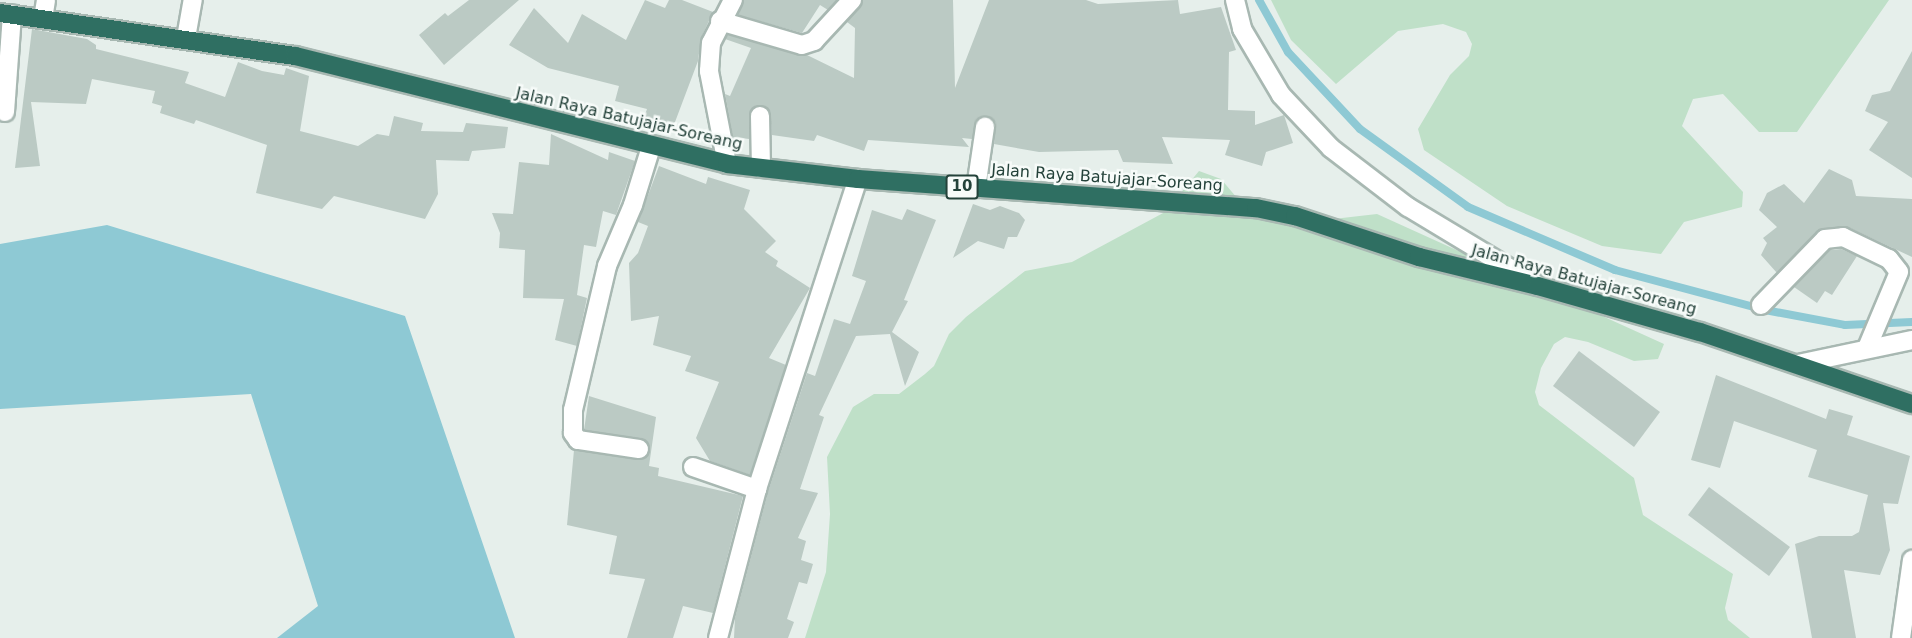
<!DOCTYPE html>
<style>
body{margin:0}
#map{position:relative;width:1912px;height:638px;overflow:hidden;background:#e6efeb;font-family:"DejaVu Sans",sans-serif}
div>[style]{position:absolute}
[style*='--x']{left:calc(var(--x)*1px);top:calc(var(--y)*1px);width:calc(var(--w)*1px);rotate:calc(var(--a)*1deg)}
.green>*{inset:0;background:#bfe0c8}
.water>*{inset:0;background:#8ec9d4}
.stream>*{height:8px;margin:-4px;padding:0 4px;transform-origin:4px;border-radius:4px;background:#8ec9d4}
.building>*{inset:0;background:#bbcac4}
.roads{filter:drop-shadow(2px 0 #a8b8b2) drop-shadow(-2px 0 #a8b8b2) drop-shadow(0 2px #a8b8b2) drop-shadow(0 -2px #a8b8b2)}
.minor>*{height:18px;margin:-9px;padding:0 9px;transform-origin:9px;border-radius:9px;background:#fff}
.highway>*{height:18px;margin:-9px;padding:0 9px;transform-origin:9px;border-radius:9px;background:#2f6f62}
span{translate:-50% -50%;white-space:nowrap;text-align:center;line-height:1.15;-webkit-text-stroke:5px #f7fbf9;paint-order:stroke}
.shield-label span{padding:2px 4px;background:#f7fbf9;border:2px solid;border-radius:4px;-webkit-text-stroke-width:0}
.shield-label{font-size:15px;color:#24423a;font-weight:700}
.street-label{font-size:16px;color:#24423a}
</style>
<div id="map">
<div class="green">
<i style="clip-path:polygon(1271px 0,1889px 0,1797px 132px,1759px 132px,1723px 94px,1693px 99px,1682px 126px,1743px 192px,1742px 207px,1684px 222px,1661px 254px,1602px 246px,1507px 206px,1424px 150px,1418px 129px,1450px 75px,1469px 56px,1472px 44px,1466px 32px,1443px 24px,1398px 31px,1336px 84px,1291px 40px)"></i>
<i style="clip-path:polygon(1199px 171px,1221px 179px,1237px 198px,1281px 225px,1377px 214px,1664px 344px,1658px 359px,1634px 361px,1588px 342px,1565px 337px,1554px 344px,1541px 368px,1535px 392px,1539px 405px,1634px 478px,1643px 515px,1733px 574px,1725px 608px,1728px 620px,1750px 638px,805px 638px,826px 572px,830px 514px,827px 457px,853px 407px,874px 394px,899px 394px,925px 374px,934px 366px,949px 334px,966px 317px,1025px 271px,1072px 262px,1165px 212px)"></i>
</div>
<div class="water">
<i style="clip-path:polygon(107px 225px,405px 316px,515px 638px,277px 638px,318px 606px,251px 394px,0 409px,0 244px)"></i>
</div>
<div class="stream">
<i style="--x:1259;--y:0;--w:60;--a:60.9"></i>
<i style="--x:1288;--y:52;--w:105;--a:46.9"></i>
<i style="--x:1360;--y:129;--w:133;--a:35.8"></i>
<i style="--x:1468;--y:207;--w:160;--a:23.2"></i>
<i style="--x:1615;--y:270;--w:155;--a:14.9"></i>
<i style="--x:1765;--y:310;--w:81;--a:10.6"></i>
<i style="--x:1845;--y:325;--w:67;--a:-2.6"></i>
</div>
<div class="building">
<i style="clip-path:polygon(469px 0,519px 0,444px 65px,419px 35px,445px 13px,448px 16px)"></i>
<i style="clip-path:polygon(645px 0,665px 8px,669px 0,682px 0,713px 12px,701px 38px,698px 61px,672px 130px,643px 120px,647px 109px,615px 101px,619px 86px,548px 68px,509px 45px,534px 8px,568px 43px,582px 14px,626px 40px)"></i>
<i style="clip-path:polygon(744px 0,837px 0,828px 10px,820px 5px,802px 33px,738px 15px)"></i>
<i style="clip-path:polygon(863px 0,953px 0,955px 88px,989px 0,1086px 0,1098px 4px,1178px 0,1180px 14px,1221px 7px,1236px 50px,1229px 52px,1228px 110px,1255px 111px,1255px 125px,1284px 115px,1293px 143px,1266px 152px,1262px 166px,1225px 155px,1230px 140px,1162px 137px,1173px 164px,1123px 162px,1118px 150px,1039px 152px,994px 144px,996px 123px,986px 116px,976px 121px,972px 139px,962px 138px,969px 147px,868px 140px,864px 151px,817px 135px,814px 141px,772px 135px,770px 111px,760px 105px,750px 111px,749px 139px,733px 137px,725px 94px,730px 96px,751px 48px,725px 39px,728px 35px,807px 55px,854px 78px,855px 28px,847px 22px)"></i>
<i style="clip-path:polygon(32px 29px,87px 39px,96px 45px,96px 49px,189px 72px,185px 83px,225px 97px,238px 62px,262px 71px,284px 75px,286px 68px,309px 76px,300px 131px,358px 146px,377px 134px,389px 136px,394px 116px,423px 123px,421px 131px,463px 132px,466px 123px,508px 127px,505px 148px,472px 151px,469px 161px,436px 160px,438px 194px,425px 219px,334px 196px,322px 209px,256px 193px,267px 145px,196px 120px,194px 124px,160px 113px,162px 106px,152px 103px,155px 91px,92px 79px,86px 104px,31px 102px,40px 166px,15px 168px)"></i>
<i style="clip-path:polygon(1912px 51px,1912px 178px,1869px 150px,1888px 122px,1865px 111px,1872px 95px,1890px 91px)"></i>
<i style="clip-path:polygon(551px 134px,608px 160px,609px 152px,635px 161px,616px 215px,603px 211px,596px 247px,584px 245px,577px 295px,587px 298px,577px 346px,555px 340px,564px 299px,523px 298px,525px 250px,499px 248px,500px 233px,492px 213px,513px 214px,519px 162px,549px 165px)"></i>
<i style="clip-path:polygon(659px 166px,706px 184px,708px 177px,750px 190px,744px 209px,776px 241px,765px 252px,778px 261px,776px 266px,810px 288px,769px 358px,786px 365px,750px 475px,710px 461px,696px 438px,719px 382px,685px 371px,691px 356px,653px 345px,659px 316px,631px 321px,629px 263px,638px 253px,648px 226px,638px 222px)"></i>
<i style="clip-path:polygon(1829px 169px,1852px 180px,1856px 196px,1912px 199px,1912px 257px,1848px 227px,1824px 228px,1777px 273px,1761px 255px,1767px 243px,1763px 238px,1777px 227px,1759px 210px,1767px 193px,1784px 184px,1804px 203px)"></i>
<i style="clip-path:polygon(973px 204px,990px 210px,1000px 206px,1019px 213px,1025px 220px,1017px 237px,1008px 237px,1004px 249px,978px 241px,953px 258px)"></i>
<i style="clip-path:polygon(907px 209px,936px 220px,904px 300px,908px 301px,892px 332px,919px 352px,905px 386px,890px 334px,856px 336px,819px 415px,824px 417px,800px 489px,818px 493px,798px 538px,806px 541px,801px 560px,813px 564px,807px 584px,799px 582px,787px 619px,794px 622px,788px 638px,734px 638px,735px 618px,768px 492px,807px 373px,815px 376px,834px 319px,850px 324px,866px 281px,852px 276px,872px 210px,902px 220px)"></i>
<i style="clip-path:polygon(1841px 249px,1857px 256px,1832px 295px,1825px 291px,1817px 303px,1794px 287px,1830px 250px)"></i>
<i style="clip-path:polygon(1579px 351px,1660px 412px,1634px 447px,1553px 386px)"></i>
<i style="clip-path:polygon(1716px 375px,1826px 419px,1829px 409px,1853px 416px,1847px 435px,1910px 456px,1898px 504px,1883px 503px,1890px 550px,1880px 575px,1844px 570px,1856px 638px,1812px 638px,1795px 544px,1819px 536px,1852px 536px,1859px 532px,1868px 495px,1808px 477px,1817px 450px,1734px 421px,1720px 468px,1691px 460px)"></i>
<i style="clip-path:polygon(589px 396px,656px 417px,649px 466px,659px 468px,658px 476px,743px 496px,713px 613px,683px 606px,673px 638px,627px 638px,645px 579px,609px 574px,617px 536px,567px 525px,574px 450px,638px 460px,650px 451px,649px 444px,641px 438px,584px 430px)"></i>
<i style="clip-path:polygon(1709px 487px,1790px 547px,1769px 576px,1688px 515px)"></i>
</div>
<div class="roads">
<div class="minor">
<i style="--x:1235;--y:0;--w:30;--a:76"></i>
<i style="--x:1242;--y:29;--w:77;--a:59.4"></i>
<i style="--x:1281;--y:95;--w:73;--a:46.7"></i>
<i style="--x:1331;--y:148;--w:97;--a:37.5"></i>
<i style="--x:1408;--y:207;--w:147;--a:31.1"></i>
<i style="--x:43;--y:19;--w:19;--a:-81"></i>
<i style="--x:720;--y:21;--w:85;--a:16.3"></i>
<i style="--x:802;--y:45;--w:13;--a:-18"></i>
<i style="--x:814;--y:41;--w:56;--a:-47.2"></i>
<i style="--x:186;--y:38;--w:39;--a:-80"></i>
<i style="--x:5;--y:112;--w:98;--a:-85.9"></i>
<i style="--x:760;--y:116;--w:52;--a:88.9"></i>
<i style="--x:727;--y:164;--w:95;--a:-101"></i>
<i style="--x:709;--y:71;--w:28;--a:-86"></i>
<i style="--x:711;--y:43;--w:48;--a:-62.9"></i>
<i style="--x:976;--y:188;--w:62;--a:-81.6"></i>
<i style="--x:1761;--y:305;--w:92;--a:-45.9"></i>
<i style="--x:1825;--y:239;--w:18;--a:-6"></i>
<i style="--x:1843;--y:237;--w:51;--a:25.6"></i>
<i style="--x:1889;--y:259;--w:16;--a:52"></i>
<i style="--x:1899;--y:272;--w:82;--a:112.8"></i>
<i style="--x:1798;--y:364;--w:116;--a:-11.9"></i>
<i style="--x:639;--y:449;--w:62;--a:-171.6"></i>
<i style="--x:578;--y:440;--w:9;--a:-126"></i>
<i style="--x:573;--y:433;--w:23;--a:-90"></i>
<i style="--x:573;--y:410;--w:148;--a:-76.7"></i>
<i style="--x:607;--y:266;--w:66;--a:-66.9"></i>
<i style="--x:633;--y:205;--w:61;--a:-72.8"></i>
<i style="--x:693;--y:467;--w:68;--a:19"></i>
<i style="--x:718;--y:638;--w:154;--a:-75.3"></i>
<i style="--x:757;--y:489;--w:326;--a:-72"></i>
<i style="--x:1901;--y:638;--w:79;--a:-82"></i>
</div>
<div class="highway">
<i style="--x:0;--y:13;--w:298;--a:8.3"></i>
<i style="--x:295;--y:56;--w:445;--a:14"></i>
<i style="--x:727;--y:164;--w:132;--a:6.5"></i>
<i style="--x:858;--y:179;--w:399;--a:4.2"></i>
<i style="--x:1256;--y:208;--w:40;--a:12"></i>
<i style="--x:1295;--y:216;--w:131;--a:18.3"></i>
<i style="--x:1419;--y:257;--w:122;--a:13.7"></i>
<i style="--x:1538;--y:286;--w:168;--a:15.9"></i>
<i style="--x:1700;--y:332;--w:224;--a:18.8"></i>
</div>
</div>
<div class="shield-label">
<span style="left:962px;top:187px">10</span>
</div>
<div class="street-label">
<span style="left:629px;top:119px;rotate:13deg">Jalan Raya Batujajar-Soreang</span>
<span style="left:1107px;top:178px;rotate:4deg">Jalan Raya Batujajar-Soreang</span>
<span style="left:1584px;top:280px;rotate:15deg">Jalan Raya Batujajar-Soreang</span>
</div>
</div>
